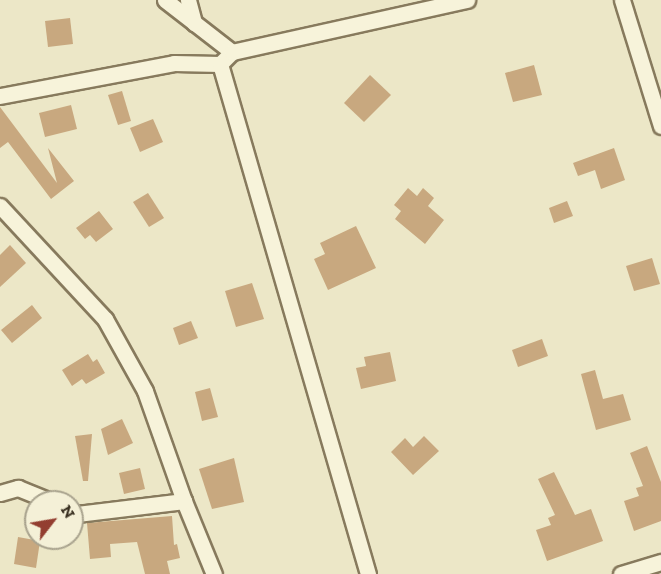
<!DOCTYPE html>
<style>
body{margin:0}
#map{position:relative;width:661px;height:574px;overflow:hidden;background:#ece7c7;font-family:"Zilla Slab",serif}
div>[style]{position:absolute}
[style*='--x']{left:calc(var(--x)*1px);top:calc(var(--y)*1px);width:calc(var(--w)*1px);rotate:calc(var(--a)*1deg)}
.building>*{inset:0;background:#c8a87f}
.roads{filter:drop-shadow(2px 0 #877a5d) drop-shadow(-2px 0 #877a5d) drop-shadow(0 2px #877a5d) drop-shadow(0 -2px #877a5d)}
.street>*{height:15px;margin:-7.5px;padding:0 7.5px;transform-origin:7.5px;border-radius:7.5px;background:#f7f3da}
span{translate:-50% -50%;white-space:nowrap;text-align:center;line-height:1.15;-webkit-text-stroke:5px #f4f0d7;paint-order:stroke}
.north{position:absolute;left:24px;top:490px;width:60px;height:60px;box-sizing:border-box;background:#f4f0d7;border:2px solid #a9a38e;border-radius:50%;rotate:59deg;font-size:16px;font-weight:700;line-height:24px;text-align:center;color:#382f20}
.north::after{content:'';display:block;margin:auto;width:21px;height:27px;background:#933e30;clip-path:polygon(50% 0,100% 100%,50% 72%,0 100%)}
</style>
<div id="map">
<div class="building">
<i style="clip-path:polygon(70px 18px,73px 44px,48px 47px,45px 21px)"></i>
<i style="clip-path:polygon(534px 65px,542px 95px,513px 102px,505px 73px)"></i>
<i style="clip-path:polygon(370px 75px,391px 95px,364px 122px,344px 103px)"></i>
<i style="clip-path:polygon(122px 91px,131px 121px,118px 125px,108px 95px)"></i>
<i style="clip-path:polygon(71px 105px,77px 129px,45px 137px,39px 113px)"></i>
<i style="clip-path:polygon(0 107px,57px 183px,48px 148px,74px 181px,51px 199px,8px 142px,0 148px)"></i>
<i style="clip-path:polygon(153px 119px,163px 142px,140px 152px,130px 128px)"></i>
<i style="clip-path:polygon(614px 148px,625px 180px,601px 189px,595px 170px,578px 176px,573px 163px)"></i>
<i style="clip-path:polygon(408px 188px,417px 196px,423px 188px,434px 198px,428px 206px,444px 220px,425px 244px,395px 219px,401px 211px,394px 205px)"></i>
<i style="clip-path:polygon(148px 193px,164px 218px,149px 227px,133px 202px)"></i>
<i style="clip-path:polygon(567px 201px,573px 216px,554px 223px,549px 208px)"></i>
<i style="clip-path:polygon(99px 211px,113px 229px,96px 242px,90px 235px,85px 239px,76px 228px)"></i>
<i style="clip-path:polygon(356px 226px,376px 268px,328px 290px,314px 259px,325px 254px,320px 243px)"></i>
<i style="clip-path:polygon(10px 245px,26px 263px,0 287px,0 255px)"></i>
<i style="clip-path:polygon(652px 258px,660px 284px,634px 291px,626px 266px)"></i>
<i style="clip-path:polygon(252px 283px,264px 319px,236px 327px,225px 291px)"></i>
<i style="clip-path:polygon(32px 305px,42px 318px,12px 343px,1px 330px)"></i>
<i style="clip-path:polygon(191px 321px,198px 338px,179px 345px,173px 328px)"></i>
<i style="clip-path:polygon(542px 339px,548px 356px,518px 367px,512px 350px)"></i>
<i style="clip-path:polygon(390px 352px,396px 381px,361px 389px,356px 368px,366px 366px,364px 357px)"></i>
<i style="clip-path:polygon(88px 354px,93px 362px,97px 359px,105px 373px,86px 384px,82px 379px,72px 386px,62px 370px)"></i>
<i style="clip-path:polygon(595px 370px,603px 399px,623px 394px,631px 420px,596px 430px,581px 374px)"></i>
<i style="clip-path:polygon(210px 388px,218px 417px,202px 421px,195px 392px)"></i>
<i style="clip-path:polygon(122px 419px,133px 443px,108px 455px,101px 429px)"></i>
<i style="clip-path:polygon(92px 434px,88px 481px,83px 481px,75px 436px)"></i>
<i style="clip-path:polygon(424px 436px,439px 451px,413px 475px,391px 452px,405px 438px,413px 447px)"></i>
<i style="clip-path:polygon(647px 446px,661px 482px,661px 521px,634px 531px,624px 501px,639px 496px,636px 488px,643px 486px,630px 453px)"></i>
<i style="clip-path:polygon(234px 458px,244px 502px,212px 509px,199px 469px)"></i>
<i style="clip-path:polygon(140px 468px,145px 489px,124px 494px,119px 473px)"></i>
<i style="clip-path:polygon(554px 472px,575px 515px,591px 509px,603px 541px,547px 561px,536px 530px,551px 525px,548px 518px,555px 515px,538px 479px)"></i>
<i style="clip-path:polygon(172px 516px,174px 545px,177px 544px,180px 558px,167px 561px,170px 574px,145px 574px,137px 542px,110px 544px,111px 557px,90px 559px,87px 523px)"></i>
<i style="clip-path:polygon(18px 537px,40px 541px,36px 568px,14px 564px)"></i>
</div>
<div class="roads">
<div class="street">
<i style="--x:165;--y:0;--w:85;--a:37.8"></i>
<i style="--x:188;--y:0;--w:24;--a:75"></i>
<i style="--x:622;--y:0;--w:132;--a:72.8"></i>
<i style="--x:0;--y:96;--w:177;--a:-10.7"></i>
<i style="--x:174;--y:63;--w:46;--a:1.2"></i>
<i style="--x:0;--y:206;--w:154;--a:47.1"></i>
<i style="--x:105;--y:319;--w:82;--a:60.9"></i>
<i style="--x:145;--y:391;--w:117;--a:70.5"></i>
<i style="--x:184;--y:501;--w:79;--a:67.7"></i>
<i style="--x:0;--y:493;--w:19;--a:-16"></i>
<i style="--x:18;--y:488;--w:38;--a:22"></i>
<i style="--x:72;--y:512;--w:5;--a:22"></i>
<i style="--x:77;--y:514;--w:108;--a:-6.9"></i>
<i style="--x:368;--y:574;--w:531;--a:-106.18"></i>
<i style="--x:220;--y:64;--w:17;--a:-45"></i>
<i style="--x:232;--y:52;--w:241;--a:-12.5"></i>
<i style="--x:621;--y:574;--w:42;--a:-16.7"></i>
</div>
</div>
<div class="north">N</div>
</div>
